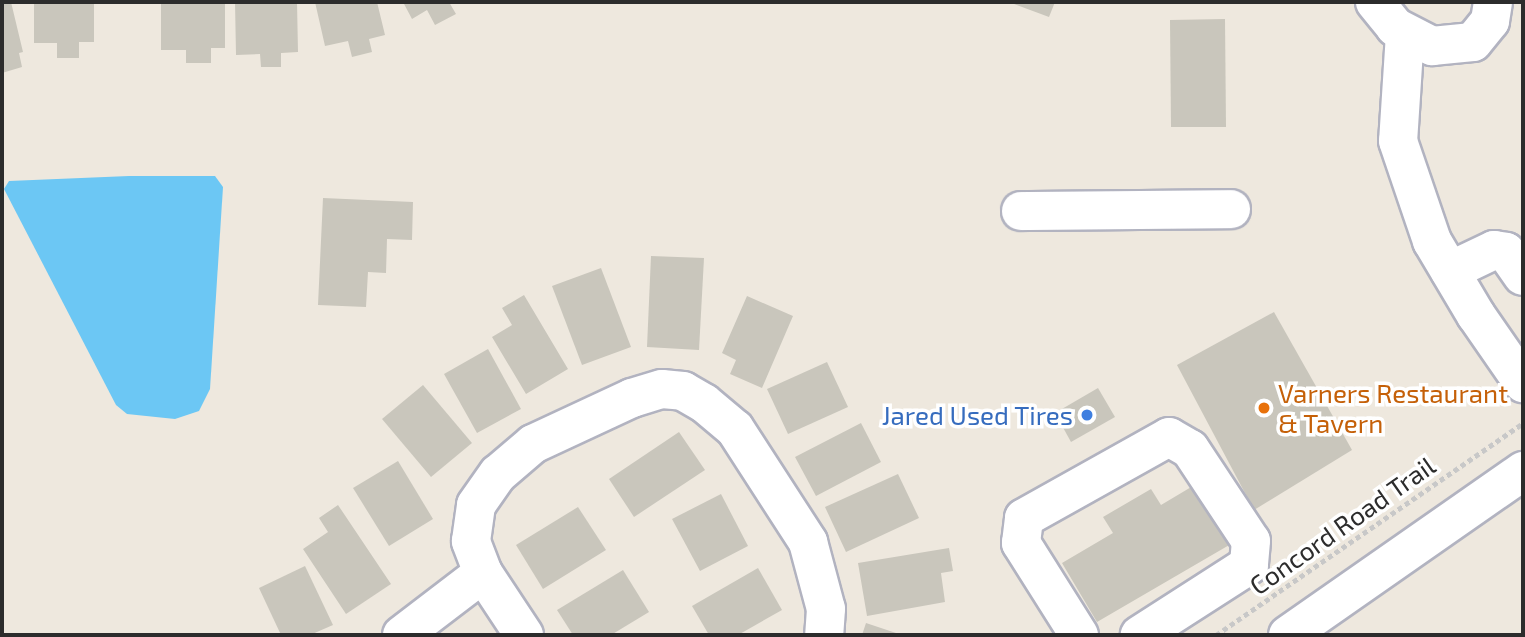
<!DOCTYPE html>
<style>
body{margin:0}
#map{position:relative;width:1525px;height:637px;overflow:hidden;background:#eee8de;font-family:"Exo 2",sans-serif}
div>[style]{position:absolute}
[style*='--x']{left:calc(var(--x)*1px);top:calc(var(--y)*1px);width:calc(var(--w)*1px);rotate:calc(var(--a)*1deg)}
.water>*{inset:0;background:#6cc7f4}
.building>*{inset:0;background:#c9c6bc}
.path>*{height:4.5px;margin-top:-2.25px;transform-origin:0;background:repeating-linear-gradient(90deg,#c8c8c8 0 5px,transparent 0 8.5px)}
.roads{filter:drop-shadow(2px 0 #b2b3c0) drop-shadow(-2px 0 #b2b3c0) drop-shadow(0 2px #b2b3c0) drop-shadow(0 -2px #b2b3c0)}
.minor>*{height:38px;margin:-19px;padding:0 19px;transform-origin:19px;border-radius:19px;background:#fff}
.dots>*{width:19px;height:19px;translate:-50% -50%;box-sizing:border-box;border:4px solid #fff;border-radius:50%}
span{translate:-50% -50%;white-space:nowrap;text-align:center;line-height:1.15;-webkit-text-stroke:7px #fff;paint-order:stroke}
.food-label{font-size:26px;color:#c56008}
.left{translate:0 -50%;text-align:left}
.shop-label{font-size:26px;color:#366cbe}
.right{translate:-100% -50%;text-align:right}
.street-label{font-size:26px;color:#2c2c2c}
.frame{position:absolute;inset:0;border:4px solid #2c2c2c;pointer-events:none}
</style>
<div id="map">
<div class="water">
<i style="clip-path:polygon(129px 176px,215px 176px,223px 187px,210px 389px,199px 411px,175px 419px,127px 414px,116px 405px,4px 189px,9px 181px)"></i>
</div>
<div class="building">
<i style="clip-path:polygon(2px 2px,11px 2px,23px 52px,19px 53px,22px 67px,2px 73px)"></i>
<i style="clip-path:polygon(34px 2px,94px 2px,94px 42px,79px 42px,79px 58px,57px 58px,57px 43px,34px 43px)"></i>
<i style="clip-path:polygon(161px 2px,225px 2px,225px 48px,211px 48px,211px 63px,186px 63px,186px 50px,161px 50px)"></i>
<i style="clip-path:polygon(235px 2px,297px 2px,298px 52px,281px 53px,281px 67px,261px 67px,260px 54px,236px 55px)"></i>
<i style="clip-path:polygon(315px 2px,377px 2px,385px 35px,369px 39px,372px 52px,352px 57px,348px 41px,325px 46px)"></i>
<i style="clip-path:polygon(403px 2px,449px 2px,456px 14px,435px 25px,427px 10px,412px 19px)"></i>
<i style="clip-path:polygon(1009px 2px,1055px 2px,1049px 17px)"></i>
<i style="clip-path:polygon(1225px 19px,1226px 127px,1171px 127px,1170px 20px)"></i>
<i style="clip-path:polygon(323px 198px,413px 202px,412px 240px,387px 239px,386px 273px,368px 272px,366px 307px,318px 305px)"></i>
<i style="clip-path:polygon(651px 256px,704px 258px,699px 350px,647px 347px)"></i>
<i style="clip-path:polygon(601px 268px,631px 347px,582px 365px,552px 286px)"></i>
<i style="clip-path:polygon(524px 295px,568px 369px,526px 394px,492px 337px,512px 325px,502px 308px)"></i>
<i style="clip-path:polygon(747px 296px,793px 316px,762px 388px,730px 374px,736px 360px,722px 353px)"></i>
<i style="clip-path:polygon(1274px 312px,1352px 450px,1254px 510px,1177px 365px)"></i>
<i style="clip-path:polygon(488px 349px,521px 409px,477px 433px,444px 374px)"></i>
<i style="clip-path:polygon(827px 362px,848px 407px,788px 434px,767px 389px)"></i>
<i style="clip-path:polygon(423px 385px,472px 443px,431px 477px,382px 419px)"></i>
<i style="clip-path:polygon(1098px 388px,1115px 417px,1071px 442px,1055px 413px)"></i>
<i style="clip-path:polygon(861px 423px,881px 462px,816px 496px,795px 457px)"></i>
<i style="clip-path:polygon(679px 432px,705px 470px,634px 517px,609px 479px)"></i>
<i style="clip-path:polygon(398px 461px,433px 519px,389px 546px,353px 488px)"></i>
<i style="clip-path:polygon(898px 474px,919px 518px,846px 552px,825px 507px)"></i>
<i style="clip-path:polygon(1208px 477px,1243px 537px,1097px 622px,1062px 563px,1113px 533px,1103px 517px,1151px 489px,1161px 505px)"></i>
<i style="clip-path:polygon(721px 494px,748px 546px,700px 571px,672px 519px)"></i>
<i style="clip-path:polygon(338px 505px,391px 584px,346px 614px,303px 549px,328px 532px,319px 518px)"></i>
<i style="clip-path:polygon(578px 507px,606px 550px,543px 589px,516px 545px)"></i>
<i style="clip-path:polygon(949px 548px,953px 571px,941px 573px,945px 602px,867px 616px,858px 563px)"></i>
<i style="clip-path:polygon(305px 566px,333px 625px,310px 635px,281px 635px,259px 588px)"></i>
<i style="clip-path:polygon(758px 568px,782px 610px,738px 635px,709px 635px,692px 606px)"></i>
<i style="clip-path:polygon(623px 570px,649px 612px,611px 635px,573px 635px,557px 610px)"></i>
<i style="clip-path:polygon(866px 623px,902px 635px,862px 635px)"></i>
</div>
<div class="path">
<i style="--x:1216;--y:635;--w:373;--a:-34.6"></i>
</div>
<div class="roads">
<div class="minor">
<i style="--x:1375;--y:2;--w:32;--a:51"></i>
<i style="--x:1395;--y:27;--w:42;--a:27.2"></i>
<i style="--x:1432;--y:46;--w:41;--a:-5.6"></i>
<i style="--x:1473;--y:42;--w:27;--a:-51"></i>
<i style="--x:1490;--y:21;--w:19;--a:-81"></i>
<i style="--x:1405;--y:34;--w:107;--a:93.7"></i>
<i style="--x:1398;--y:141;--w:106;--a:71.2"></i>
<i style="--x:1432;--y:241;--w:86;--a:59.3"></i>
<i style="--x:1476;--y:315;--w:83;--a:55.3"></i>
<i style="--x:1021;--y:211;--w:210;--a:-0.5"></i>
<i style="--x:1450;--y:271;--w:49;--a:-25.5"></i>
<i style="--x:1494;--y:250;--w:12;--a:9"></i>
<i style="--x:1506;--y:252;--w:29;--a:55"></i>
<i style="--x:402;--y:635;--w:102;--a:-37.4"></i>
<i style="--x:524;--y:635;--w:74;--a:-123.5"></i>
<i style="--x:483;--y:573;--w:34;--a:-111"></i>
<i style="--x:471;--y:541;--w:36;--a:-82"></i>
<i style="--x:476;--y:505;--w:38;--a:-55"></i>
<i style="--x:498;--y:474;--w:46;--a:-40.6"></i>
<i style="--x:533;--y:444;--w:109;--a:-24.9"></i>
<i style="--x:632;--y:398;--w:31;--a:-17"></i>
<i style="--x:662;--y:389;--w:21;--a:5"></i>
<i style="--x:683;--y:391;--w:24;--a:30"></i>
<i style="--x:704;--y:403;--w:40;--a:40"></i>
<i style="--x:735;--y:429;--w:135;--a:57.1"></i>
<i style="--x:808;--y:542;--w:69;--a:75"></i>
<i style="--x:826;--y:609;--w:26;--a:94"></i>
<i style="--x:1079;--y:635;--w:109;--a:-122.2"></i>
<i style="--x:1021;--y:543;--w:25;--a:-83"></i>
<i style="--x:1024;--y:518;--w:166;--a:-29.2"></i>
<i style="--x:1169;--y:437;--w:24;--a:30"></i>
<i style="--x:1190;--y:449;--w:110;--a:56.5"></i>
<i style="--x:1251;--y:541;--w:24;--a:95"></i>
<i style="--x:1249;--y:565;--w:130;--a:147.3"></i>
<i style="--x:1288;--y:635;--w:287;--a:-34.9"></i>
</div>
</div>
<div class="dots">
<i style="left:1264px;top:408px;background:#e8710a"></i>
<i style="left:1087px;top:415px;background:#3f7fe0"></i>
</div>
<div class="food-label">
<span class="left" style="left:1278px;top:408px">Varners Restaurant<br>&amp; Tavern</span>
</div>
<div class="shop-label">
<span class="right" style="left:1073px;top:415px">Jared Used Tires</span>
</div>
<div class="street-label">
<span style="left:1342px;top:525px;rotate:-35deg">Concord Road Trail</span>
</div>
<div class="frame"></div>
</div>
